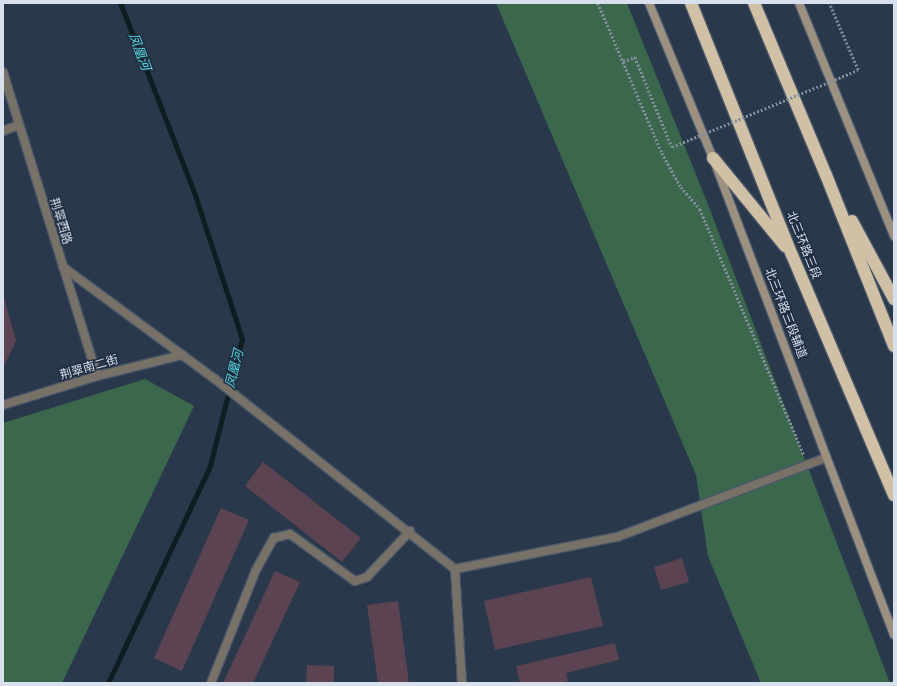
<!DOCTYPE html>
<meta charset="utf-8">
<style>
body{margin:0}
#map{position:relative;width:897px;height:686px;overflow:hidden;background:#2a384c;font-family:Merriweather,"Noto Sans SC",serif}
div>[style]{position:absolute}
[style*='--x']{left:calc(var(--x)*1px);top:calc(var(--y)*1px);width:calc(var(--w)*1px);rotate:calc(var(--a)*1deg)}
.green>*{inset:0;background:#3b684d}
.stream>*{height:4.5px;margin:-2.25px;padding:0 2.25px;transform-origin:2.25px;border-radius:2.25px;background:#0e1e1f}
.building>*{inset:0;background:#5b4352}
.path>*{height:2.5px;margin-top:-1.25px;transform-origin:0;background:repeating-linear-gradient(90deg,#838f9e 0 2px,transparent 0 4px)}
.roads{filter:drop-shadow(1px 0 #495669) drop-shadow(-1px 0 #495669) drop-shadow(0 1px #495669) drop-shadow(0 -1px #495669)}
.street>*{height:8px;margin:-4px;padding:0 4px;transform-origin:4px;border-radius:4px;background:#787167}
.secondary>*{height:8px;margin:-4px;padding:0 4px;transform-origin:4px;border-radius:4px;background:#9c9181}
.highway>*{height:12px;margin:-6px;padding:0 6px;transform-origin:6px;border-radius:6px;background:#d0c0a6}
.path-bridge>*{height:2.5px;margin-top:-1.25px;transform-origin:0;background:repeating-linear-gradient(90deg,#838f9e 0 2px,transparent 0 4px)}
span{translate:-50% -50%;white-space:nowrap;text-align:center;line-height:1.15;-webkit-text-stroke:3px #202e41;paint-order:stroke}
.street-label{font-size:12px;color:#d7e0ec}
.water-label{font-size:13px;color:#56d4dd;font-style:italic}
.frame{position:absolute;inset:0;border:4px solid #d7e0ec;pointer-events:none}
</style>
<div id="map">
<div class="green">
<i style="clip-path:polygon(496px 3px,627px 3px,707px 202px,890px 683px,761px 683px,708px 556px,696px 475px)"></i>
<i style="clip-path:polygon(145px 379px,194px 406px,62px 683px,3px 683px,3px 423px)"></i>
</div>
<div class="stream">
<i style="--x:108;--y:683;--w:240;--a:-64.8"></i>
<i style="--x:210;--y:466;--w:131;--a:-75.9"></i>
<i style="--x:242;--y:339;--w:151;--a:-108.1"></i>
<i style="--x:195;--y:195;--w:206;--a:-111.3"></i>
</div>
<div class="building">
<i style="clip-path:polygon(3px 294px,16px 341px,3px 368px)"></i>
<i style="clip-path:polygon(263px 462px,361px 538px,342px 562px,245px 486px)"></i>
<i style="clip-path:polygon(221px 508px,249px 520px,182px 671px,154px 658px)"></i>
<i style="clip-path:polygon(682px 558px,689px 582px,661px 590px,654px 567px)"></i>
<i style="clip-path:polygon(275px 571px,300px 582px,253px 683px,223px 683px)"></i>
<i style="clip-path:polygon(591px 577px,603px 626px,495px 650px,484px 601px)"></i>
<i style="clip-path:polygon(398px 601px,409px 683px,378px 683px,367px 605px)"></i>
<i style="clip-path:polygon(615px 643px,619px 660px,566px 673px,568px 681px,561px 683px,520px 683px,516px 666px)"></i>
<i style="clip-path:polygon(307px 665px,334px 666px,334px 683px,306px 683px)"></i>
</div>
<div class="path">
<i style="--x:598;--y:3;--w:163;--a:66.9"></i>
<i style="--x:662;--y:153;--w:39;--a:61"></i>
<i style="--x:681;--y:187;--w:29;--a:49"></i>
<i style="--x:700;--y:209;--w:267;--a:67.1"></i>
<i style="--x:623;--y:61;--w:13;--a:-18"></i>
</div>
<div class="roads">
<div class="street">
<i style="--x:3;--y:72;--w:318;--a:72.8"></i>
<i style="--x:3;--y:131;--w:17;--a:-21"></i>
<i style="--x:63;--y:267;--w:189;--a:36.4"></i>
<i style="--x:215;--y:379;--w:306;--a:38.4"></i>
<i style="--x:455;--y:569;--w:114;--a:86.5"></i>
<i style="--x:3;--y:405;--w:98;--a:-17.1"></i>
<i style="--x:97;--y:376;--w:88;--a:-13.9"></i>
<i style="--x:455;--y:569;--w:165;--a:-11.2"></i>
<i style="--x:617;--y:537;--w:222;--a:-20.8"></i>
<i style="--x:211;--y:683;--w:122;--a:-68.3"></i>
<i style="--x:256;--y:570;--w:37;--a:-61"></i>
<i style="--x:274;--y:538;--w:16;--a:-14"></i>
<i style="--x:290;--y:534;--w:80;--a:35.9"></i>
<i style="--x:355;--y:581;--w:13;--a:-18"></i>
<i style="--x:367;--y:577;--w:63;--a:-46.9"></i>
</div>
<div class="secondary">
<i style="--x:649;--y:3;--w:168;--a:67.6"></i>
<i style="--x:713;--y:158;--w:510;--a:69.22"></i>
<i style="--x:799;--y:3;--w:252;--a:67.8"></i>
</div>
<div class="highway">
<i style="--x:691;--y:3;--w:271;--a:68.2"></i>
<i style="--x:792;--y:255;--w:261;--a:67"></i>
<i style="--x:754;--y:3;--w:186;--a:67.3"></i>
<i style="--x:826;--y:175;--w:184;--a:68.3"></i>
<i style="--x:713;--y:158;--w:114;--a:50.7"></i>
<i style="--x:852;--y:221;--w:89;--a:61.7"></i>
</div>
</div>
<div class="path-bridge">
<i style="--x:635;--y:57;--w:97;--a:67.7"></i>
<i style="--x:672;--y:147;--w:201;--a:-22.5"></i>
<i style="--x:858;--y:70;--w:73;--a:-113.4"></i>
</div>
<div class="street-label">
<span style="left:61px;top:221px;rotate:73deg">荆翠西路</span>
<span style="left:804px;top:245px;rotate:68deg">北三环路三段</span>
<span style="left:786px;top:313px;rotate:69deg">北三环路三段辅道</span>
<span style="left:89px;top:367px;rotate:-16deg">荆翠南二街</span>
</div>
<div class="water-label">
<span style="left:139px;top:52px;rotate:69deg">凤凰河</span>
<span style="left:235px;top:369px;rotate:-76deg">凤凰河</span>
</div>
<div class="frame"></div>
</div>
